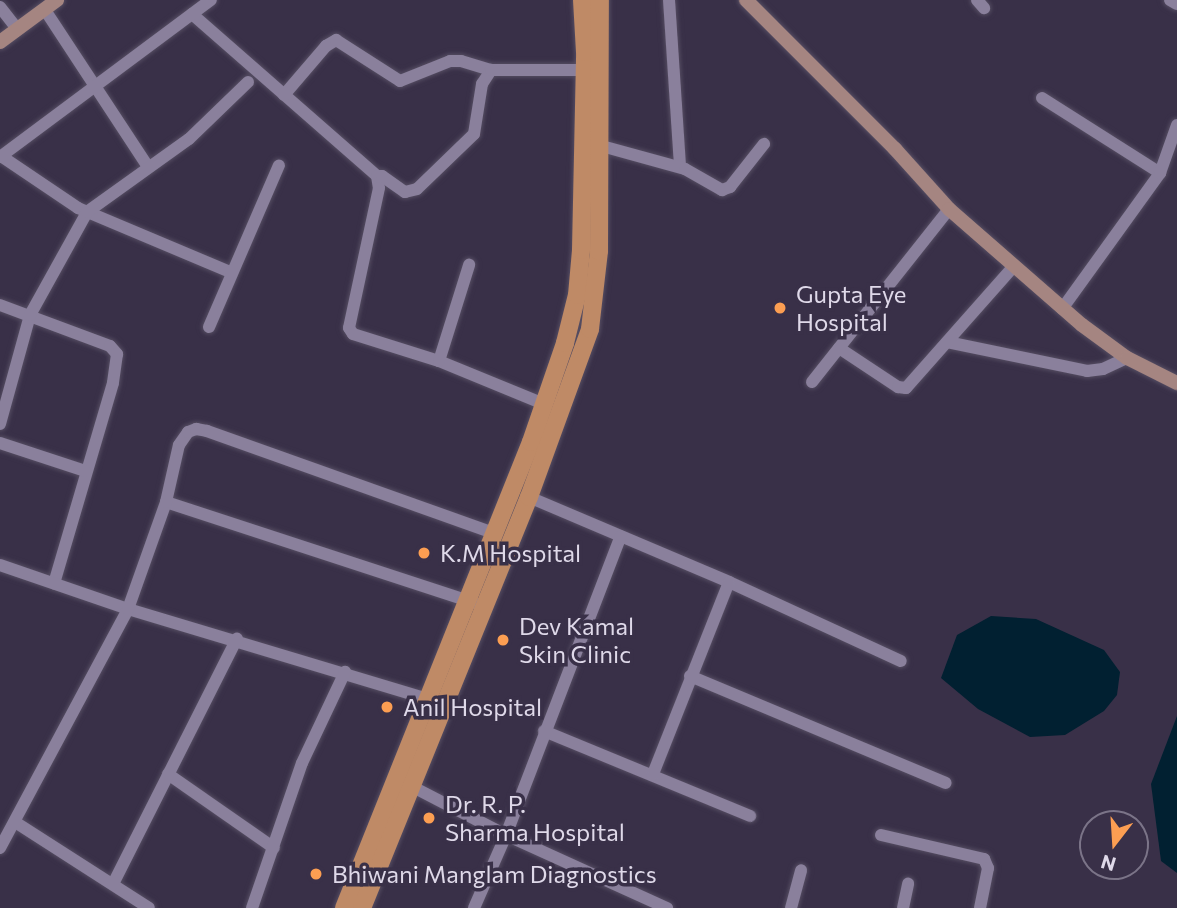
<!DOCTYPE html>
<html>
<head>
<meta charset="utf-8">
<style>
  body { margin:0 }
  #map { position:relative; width:1177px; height:908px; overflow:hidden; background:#393048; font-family:Commissioner,sans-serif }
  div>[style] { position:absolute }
  .water>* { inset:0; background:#012031 }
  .roads { filter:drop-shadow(0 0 2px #554d62) drop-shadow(0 0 2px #554d62) }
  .street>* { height:12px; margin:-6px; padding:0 6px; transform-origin:6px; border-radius:6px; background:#8a809c }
  .secondary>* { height:14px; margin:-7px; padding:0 7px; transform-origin:7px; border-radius:7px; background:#a58581 }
  .primary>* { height:18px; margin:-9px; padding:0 9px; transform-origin:9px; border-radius:9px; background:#bf8a66 }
  .dots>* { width:19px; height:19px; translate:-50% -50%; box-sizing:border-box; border:4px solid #393048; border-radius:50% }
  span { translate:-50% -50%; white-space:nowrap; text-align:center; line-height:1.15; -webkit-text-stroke:7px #393048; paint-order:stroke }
  .poi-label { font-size:24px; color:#dfd9e9 }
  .left { translate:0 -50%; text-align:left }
  .north { position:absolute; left:1079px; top:810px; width:70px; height:70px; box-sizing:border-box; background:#393048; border:2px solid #7b7488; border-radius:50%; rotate:197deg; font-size:19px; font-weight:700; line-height:28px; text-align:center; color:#dfd9e9 }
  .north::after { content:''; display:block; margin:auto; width:24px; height:32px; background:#fc9e52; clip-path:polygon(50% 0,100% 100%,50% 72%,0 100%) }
</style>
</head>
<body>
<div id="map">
  <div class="water">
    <div style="clip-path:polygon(991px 616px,1036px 619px,1104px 650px,1120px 672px,1117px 695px,1104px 711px,1065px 735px,1030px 737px,978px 709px,941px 678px,957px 635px)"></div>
    <div style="clip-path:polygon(1177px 716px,1177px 873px,1161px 861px,1151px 784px)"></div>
  </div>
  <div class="roads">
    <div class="street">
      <div style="left:669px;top:0;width:167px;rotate:86.2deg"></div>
      <div style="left:977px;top:0;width:11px;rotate:49deg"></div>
      <div style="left:1170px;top:0;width:8px;rotate:30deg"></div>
      <div style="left:0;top:7px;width:28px;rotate:52deg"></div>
      <div style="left:45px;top:10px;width:188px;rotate:56.7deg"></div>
      <div style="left:192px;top:14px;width:246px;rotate:41.2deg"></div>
      <div style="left:377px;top:176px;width:12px;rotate:81deg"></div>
      <div style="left:379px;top:188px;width:143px;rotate:102.1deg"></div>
      <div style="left:349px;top:328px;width:7px;rotate:56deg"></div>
      <div style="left:353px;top:334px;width:90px;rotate:17.4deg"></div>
      <div style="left:439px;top:361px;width:113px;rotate:22.3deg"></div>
      <div style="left:284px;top:95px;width:65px;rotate:-49.4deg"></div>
      <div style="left:326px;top:46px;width:12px;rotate:-31deg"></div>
      <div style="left:336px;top:40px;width:76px;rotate:32.6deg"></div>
      <div style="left:400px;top:81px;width:54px;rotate:-21.8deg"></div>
      <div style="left:450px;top:61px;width:11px"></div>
      <div style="left:461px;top:61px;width:31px;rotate:17deg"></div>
      <div style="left:1042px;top:98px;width:140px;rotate:32.4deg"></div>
      <div style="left:598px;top:145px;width:90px;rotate:15.4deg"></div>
      <div style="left:685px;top:169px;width:43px;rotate:29.6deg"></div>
      <div style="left:722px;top:190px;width:9px;rotate:-21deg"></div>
      <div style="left:730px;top:187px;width:55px;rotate:-51.7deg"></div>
      <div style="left:1px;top:156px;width:93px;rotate:34deg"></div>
      <div style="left:78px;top:208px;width:165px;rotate:22.8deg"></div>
      <div style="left:0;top:157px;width:263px;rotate:-36.7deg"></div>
      <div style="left:377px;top:176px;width:5px"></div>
      <div style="left:382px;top:176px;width:28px;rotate:35deg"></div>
      <div style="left:405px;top:192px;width:12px;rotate:-14deg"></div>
      <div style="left:417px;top:189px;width:79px;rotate:-44deg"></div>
      <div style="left:474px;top:134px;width:51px;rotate:-80.9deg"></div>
      <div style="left:482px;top:84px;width:17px;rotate:-57deg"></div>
      <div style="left:491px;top:70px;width:93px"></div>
      <div style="left:0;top:305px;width:117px;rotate:20.4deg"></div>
      <div style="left:110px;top:346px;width:11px;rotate:49deg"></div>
      <div style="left:117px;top:354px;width:29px;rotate:98deg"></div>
      <div style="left:113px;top:383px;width:209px;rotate:106.4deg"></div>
      <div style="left:1062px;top:309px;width:168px;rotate:-54.2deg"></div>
      <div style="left:1160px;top:173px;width:51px;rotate:-70.5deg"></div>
      <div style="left:209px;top:327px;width:176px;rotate:-66.6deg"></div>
      <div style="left:947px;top:342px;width:143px;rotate:11.7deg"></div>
      <div style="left:1087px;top:371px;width:16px;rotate:-7deg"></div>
      <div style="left:1103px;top:369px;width:26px;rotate:-25deg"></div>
      <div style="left:839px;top:348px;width:71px;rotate:33.5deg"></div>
      <div style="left:898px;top:387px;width:8px;rotate:7deg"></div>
      <div style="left:906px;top:388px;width:162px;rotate:-48.5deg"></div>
      <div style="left:439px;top:361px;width:101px;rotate:-72.6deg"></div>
      <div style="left:812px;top:382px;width:221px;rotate:-51.6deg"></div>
      <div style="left:0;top:424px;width:113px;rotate:-74.6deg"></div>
      <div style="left:30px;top:315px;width:118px;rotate:-61deg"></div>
      <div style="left:87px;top:212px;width:125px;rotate:-35.6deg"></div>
      <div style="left:189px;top:139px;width:82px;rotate:-44deg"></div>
      <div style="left:0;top:443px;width:89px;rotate:18.2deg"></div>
      <div style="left:529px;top:497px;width:217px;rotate:23deg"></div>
      <div style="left:729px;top:582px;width:189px;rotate:24.7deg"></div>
      <div style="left:166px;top:502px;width:325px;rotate:18.1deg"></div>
      <div style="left:0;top:565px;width:135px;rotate:19deg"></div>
      <div style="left:128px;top:609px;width:313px;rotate:16.7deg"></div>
      <div style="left:690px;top:676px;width:277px;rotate:22.7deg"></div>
      <div style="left:544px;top:731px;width:223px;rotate:22.4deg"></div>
      <div style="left:168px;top:774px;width:129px;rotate:34.9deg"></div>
      <div style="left:653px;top:774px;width:206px;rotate:-68.4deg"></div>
      <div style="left:411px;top:786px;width:107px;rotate:27.3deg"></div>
      <div style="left:506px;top:835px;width:177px;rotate:24.4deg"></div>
      <div style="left:15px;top:822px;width:159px;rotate:32.7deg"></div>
      <div style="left:881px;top:835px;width:106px;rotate:13.1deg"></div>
      <div style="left:984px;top:859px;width:10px;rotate:66deg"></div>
      <div style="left:988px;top:868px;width:41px;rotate:101.3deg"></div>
      <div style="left:0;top:848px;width:271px;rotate:-61.8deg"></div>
      <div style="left:128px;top:609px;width:114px;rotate:-70.4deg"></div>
      <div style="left:166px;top:502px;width:58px;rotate:-77.2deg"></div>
      <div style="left:179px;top:445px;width:16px;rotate:-55deg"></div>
      <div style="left:188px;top:432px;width:9px;rotate:-21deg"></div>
      <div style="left:196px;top:429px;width:11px;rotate:10deg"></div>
      <div style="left:207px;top:431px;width:304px;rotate:19.6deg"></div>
      <div style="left:113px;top:884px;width:275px;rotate:-63.2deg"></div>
      <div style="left:252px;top:908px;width:153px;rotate:-71deg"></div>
      <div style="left:302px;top:763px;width:101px;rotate:-64.7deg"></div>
      <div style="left:474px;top:908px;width:80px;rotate:-66.3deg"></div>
      <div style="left:506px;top:835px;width:320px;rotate:-69deg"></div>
      <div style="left:791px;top:908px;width:39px;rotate:-75deg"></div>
      <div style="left:903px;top:908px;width:25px;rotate:-78deg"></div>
    </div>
    <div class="secondary">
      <div style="left:746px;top:0;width:211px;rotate:45deg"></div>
      <div style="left:895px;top:149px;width:81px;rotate:48deg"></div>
      <div style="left:949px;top:209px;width:176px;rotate:41.1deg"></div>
      <div style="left:1082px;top:325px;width:56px;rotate:36.3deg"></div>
      <div style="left:1127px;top:358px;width:56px;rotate:26.6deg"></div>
      <div style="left:0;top:42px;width:71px;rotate:-36.4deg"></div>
    </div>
    <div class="primary">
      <div style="left:344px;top:908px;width:502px;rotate:-68.14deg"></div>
      <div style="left:531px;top:442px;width:105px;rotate:-71deg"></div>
      <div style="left:565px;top:343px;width:49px;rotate:-76deg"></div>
      <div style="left:577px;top:295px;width:45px;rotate:-84.9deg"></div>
      <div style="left:581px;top:250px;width:198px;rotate:-88.8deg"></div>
      <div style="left:585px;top:52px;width:52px;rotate:-93.3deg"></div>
      <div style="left:362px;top:908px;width:444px;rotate:-67.9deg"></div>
      <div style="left:529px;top:497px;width:179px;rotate:-70deg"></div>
      <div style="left:590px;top:329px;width:79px;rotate:-83.4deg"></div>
      <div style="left:599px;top:251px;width:251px;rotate:-89.8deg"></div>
    </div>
  </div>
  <div class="dots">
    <div style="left:780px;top:308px;background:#fc9e52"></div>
    <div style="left:424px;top:553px;background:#fc9e52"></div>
    <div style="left:503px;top:640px;background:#fc9e52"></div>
    <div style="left:387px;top:707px;background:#fc9e52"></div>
    <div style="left:429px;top:818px;background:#fc9e52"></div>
    <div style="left:316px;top:874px;background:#fc9e52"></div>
  </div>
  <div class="poi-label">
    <span class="left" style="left:796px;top:308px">Gupta Eye<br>Hospital</span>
    <span class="left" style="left:440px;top:553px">K.M Hospital</span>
    <span class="left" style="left:519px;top:640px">Dev Kamal<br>Skin Clinic</span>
    <span class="left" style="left:403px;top:707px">Anil Hospital</span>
    <span class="left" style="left:445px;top:818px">Dr. R. P.<br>Sharma Hospital</span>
    <span class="left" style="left:332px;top:874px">Bhiwani Manglam Diagnostics</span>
  </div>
  <div class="north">N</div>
</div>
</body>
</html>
